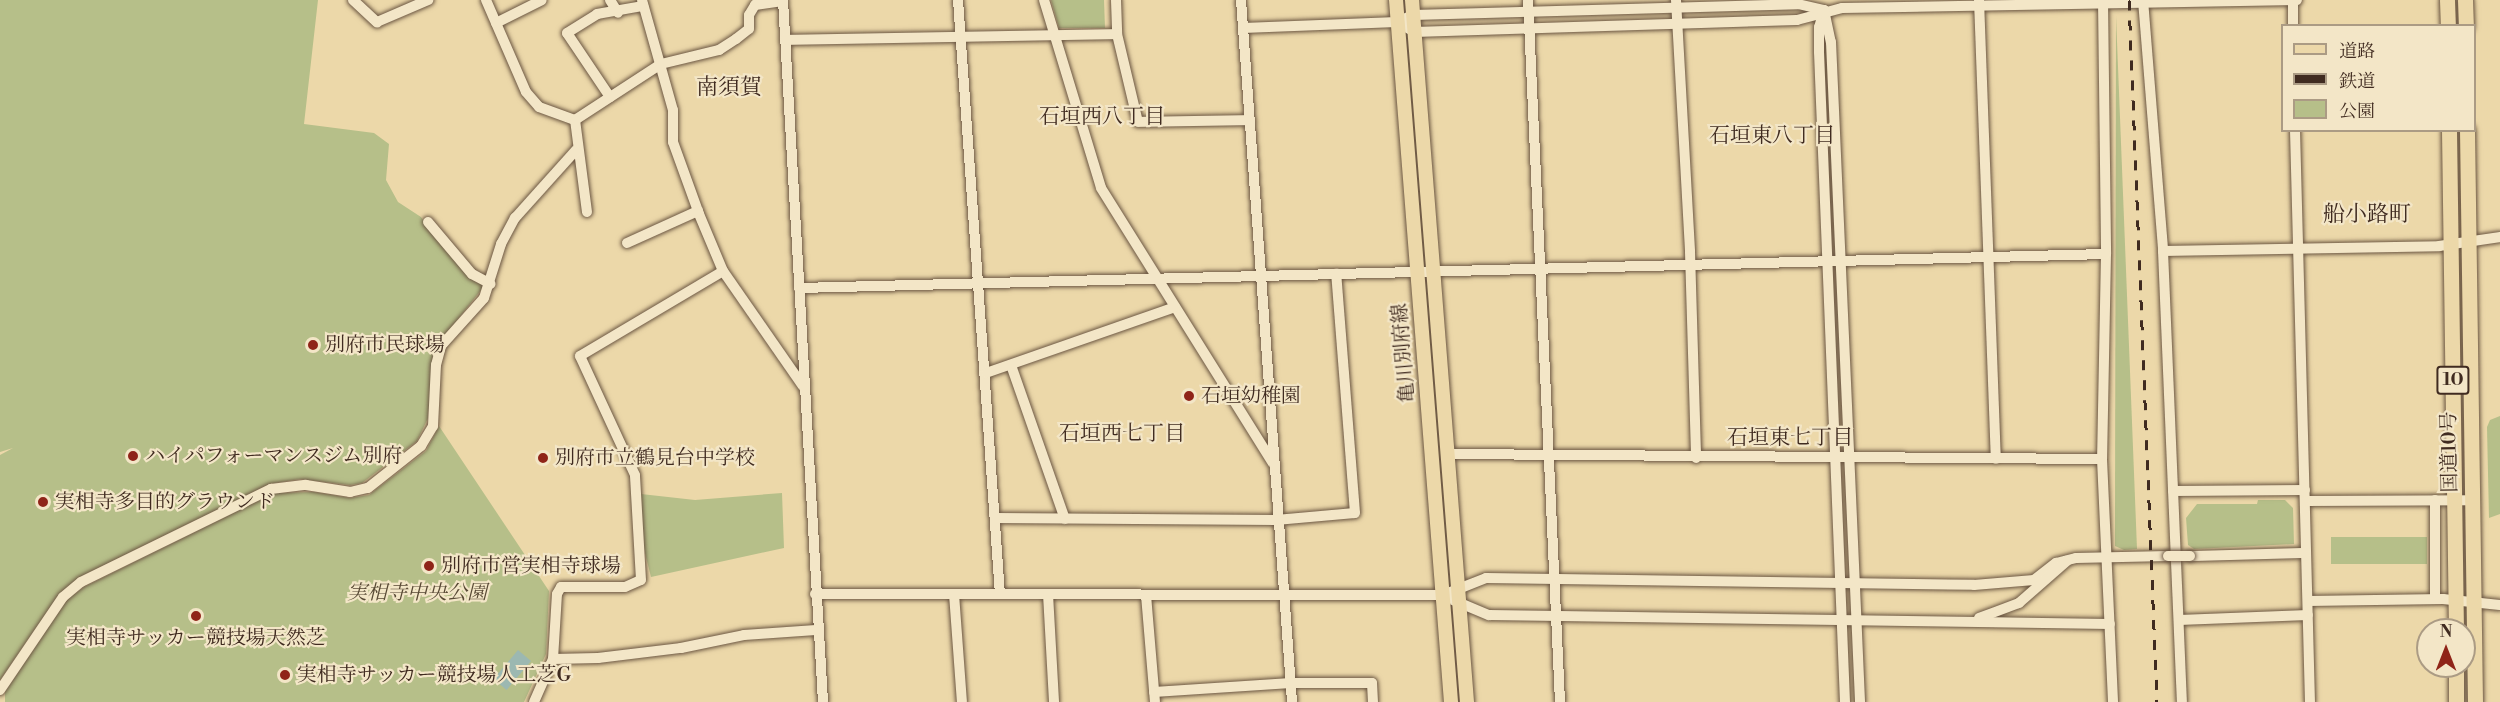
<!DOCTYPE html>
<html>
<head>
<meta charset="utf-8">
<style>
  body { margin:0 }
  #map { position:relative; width:2500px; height:702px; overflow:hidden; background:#ecd8a9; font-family:"Libre Bodoni","Noto Serif JP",serif }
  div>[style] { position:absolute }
  .green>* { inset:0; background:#b6bf89; transform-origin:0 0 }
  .water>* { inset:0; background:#9cb8b1; transform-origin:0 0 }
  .roads { filter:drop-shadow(0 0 2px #6b5642) drop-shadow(0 0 2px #6b5642) }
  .minor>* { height:10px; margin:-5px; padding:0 5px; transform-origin:5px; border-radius:5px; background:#f3e6c7 }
  .major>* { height:14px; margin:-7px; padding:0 7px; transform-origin:7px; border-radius:7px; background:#ecd8a9 }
  .highway>* { height:15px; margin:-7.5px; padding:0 7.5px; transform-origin:7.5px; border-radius:7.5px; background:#ecd8a9 }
  .rail>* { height:3px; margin-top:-1.5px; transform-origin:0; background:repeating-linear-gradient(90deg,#402b20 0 10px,transparent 0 20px) }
  .bridges { filter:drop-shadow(0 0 2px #6b5642) drop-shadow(0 0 2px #6b5642) }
  .minor-bridge>* { height:10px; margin:-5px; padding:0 5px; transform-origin:5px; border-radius:5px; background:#f3e6c7 }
  .dots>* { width:16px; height:16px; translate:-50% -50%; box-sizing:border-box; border:3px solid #f3e6c7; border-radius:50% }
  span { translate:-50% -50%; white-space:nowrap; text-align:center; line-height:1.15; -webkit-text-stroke:4.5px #f3e6c7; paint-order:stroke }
  .shield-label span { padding:2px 4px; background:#f3e6c7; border:2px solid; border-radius:4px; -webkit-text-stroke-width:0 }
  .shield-label { font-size:18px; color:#402b20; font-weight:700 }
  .poi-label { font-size:20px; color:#402b20 }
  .left { translate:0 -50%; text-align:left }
  .street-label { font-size:20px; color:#402b20 }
  .park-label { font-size:20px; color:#584935; font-style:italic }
  .neighbourhood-label { font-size:21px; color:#402b20 }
  .quarter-label { font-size:22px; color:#402b20 }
  .legend { position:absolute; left:2281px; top:24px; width:195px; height:108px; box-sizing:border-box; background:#f3e6c7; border:2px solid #ab9b84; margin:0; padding:8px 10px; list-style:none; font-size:18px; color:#402b20 }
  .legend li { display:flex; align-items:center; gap:12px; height:30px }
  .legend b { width:30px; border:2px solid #ab9b84 }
  .north { position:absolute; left:2416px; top:618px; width:60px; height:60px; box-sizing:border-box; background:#f3e6c7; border:2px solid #ab9b84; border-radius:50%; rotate:0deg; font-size:16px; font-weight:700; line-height:24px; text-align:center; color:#402b20 }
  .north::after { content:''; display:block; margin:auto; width:21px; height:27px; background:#8f2418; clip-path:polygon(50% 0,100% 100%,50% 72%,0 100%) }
</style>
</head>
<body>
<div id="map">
  <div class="green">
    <div style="clip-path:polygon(0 0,318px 0,304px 124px,374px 133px,389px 144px,386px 180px,398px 202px,421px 217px,445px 250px,485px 285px,435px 348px,428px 418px,417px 441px,362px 483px,350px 485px,300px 479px,269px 484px,78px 578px,59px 594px,0 680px,0 455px,13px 448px,0 452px)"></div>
    <div style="clip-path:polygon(1051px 0,1104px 0,1105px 28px,1059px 28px)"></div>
    <div style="clip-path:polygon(2116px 16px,2137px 549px,2124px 550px,2115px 546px,2115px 524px)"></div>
    <div style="clip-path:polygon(2500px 416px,2500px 514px,2489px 518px,2487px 427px,2490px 420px)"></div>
    <div style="clip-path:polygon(439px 426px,549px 591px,546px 654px,524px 702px,5px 702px,5px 692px,67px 600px,84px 587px,274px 493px,314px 492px,350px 498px,369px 495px,426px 451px)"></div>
    <div style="clip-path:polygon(782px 493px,784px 548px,651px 577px,644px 549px,641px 494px,695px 500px)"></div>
    <div style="clip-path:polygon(2258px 500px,2285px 500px,2293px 508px,2294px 544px,2194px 549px,2188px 545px,2186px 518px,2197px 504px,2257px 504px)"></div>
    <div style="left:2427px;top:537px;width:27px;height:96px;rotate:90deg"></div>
  </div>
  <div class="water">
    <div style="left:518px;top:650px;width:17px;height:38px;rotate:40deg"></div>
  </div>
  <div class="roads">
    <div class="minor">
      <div style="left:353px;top:0;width:33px;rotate:43deg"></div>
      <div style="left:377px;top:22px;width:56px;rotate:-23.3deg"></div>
      <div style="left:486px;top:0;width:100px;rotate:66.5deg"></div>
      <div style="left:526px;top:92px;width:20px;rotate:49deg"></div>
      <div style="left:539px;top:107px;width:38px;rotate:20deg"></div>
      <div style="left:610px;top:0;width:15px;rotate:58deg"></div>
      <div style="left:642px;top:0;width:114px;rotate:74.3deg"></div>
      <div style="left:673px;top:110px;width:32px;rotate:90deg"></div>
      <div style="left:673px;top:142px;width:77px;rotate:70.1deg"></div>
      <div style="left:699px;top:214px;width:62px;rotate:67.2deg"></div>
      <div style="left:723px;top:271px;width:140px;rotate:55.2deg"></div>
      <div style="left:783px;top:0;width:703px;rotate:86.74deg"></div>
      <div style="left:958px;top:0;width:595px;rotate:85.96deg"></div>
      <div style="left:1044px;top:0;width:196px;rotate:73.1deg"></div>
      <div style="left:1101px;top:188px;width:324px;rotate:58deg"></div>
      <div style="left:1116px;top:0;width:34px;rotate:88deg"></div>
      <div style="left:1117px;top:34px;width:90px;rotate:76.6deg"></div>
      <div style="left:1138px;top:122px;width:112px;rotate:-1deg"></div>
      <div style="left:1241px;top:0;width:704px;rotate:85.84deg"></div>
      <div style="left:1528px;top:0;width:703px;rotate:87.39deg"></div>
      <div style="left:1676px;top:0;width:252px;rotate:86.8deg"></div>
      <div style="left:1690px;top:252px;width:206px;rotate:88.3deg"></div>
      <div style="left:1979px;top:0;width:459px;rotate:87.9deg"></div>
      <div style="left:2103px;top:0;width:254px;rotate:89.3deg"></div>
      <div style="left:2106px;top:254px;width:205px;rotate:91.1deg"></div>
      <div style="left:2102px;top:459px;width:243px;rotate:87.4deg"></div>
      <div style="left:2143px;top:0;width:252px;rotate:85.4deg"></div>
      <div style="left:2163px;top:251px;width:451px;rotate:87.6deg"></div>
      <div style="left:2293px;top:0;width:26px;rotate:90deg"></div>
      <div style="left:1824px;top:10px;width:33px;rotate:78deg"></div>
      <div style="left:1831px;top:42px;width:661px;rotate:87.48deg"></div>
      <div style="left:1824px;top:10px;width:18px;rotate:106deg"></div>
      <div style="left:1819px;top:27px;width:25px;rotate:90deg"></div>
      <div style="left:1819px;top:52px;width:651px;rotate:87.71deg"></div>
      <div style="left:1397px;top:22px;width:20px;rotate:30deg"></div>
      <div style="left:1414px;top:32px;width:383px;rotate:-1.8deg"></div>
      <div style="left:1797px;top:20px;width:47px;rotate:-14.9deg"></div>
      <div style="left:1842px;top:8px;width:455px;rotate:-1deg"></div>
      <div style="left:496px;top:23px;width:51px;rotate:-26.6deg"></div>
      <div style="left:1243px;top:28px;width:154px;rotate:-2.2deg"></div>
      <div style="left:1397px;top:22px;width:17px;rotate:-24deg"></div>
      <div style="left:1413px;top:15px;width:385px;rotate:-1.6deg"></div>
      <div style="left:1798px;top:4px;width:27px;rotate:13deg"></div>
      <div style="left:785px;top:40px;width:332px;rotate:-1deg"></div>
      <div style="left:610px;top:97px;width:77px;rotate:-123.9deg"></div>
      <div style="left:567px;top:33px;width:36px;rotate:-32deg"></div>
      <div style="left:597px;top:14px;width:47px;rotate:-9.9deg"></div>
      <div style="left:2295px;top:130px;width:572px;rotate:88.5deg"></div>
      <div style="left:587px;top:212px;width:93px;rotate:-97.4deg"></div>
      <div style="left:575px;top:120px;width:103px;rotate:-33.1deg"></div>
      <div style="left:661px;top:64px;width:60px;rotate:-13.6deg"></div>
      <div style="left:719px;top:50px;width:20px;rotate:-33deg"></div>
      <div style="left:736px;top:39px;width:16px;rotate:-38deg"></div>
      <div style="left:749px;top:29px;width:14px;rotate:-90deg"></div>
      <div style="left:749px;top:15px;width:12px;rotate:-59deg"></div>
      <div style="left:755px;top:5px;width:28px;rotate:-8deg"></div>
      <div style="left:428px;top:222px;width:68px;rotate:49.8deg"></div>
      <div style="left:472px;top:274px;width:21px;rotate:28deg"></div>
      <div style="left:627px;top:243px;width:78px;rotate:-24.3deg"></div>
      <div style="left:2163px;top:251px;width:276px;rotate:-1deg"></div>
      <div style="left:2439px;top:246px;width:62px;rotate:-8.4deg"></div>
      <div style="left:799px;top:288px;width:1307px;rotate:-1.49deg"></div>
      <div style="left:1011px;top:365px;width:163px;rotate:70.7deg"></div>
      <div style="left:986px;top:373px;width:200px;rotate:-19.2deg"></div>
      <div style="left:1448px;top:454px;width:654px;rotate:0.44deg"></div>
      <div style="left:2173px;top:491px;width:132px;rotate:-0.4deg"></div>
      <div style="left:2305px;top:501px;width:167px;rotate:-0.3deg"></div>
      <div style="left:995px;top:518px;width:281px;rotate:0.4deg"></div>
      <div style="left:1276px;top:520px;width:79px;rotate:-5.1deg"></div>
      <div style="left:1355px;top:513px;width:240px;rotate:-94.5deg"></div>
      <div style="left:2190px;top:556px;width:116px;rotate:-1.5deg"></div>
      <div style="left:815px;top:594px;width:628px;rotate:0.09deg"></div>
      <div style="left:1443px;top:595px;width:46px;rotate:-21.6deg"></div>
      <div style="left:1486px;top:578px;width:488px;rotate:0.8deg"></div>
      <div style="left:1974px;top:585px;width:60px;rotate:-4.8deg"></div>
      <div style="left:2034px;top:580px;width:28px;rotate:-38deg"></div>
      <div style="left:2056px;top:563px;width:21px;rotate:-14deg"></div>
      <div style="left:2076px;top:558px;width:92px;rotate:-1.2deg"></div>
      <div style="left:954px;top:594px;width:108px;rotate:85.8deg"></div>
      <div style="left:1048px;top:594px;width:108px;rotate:86.8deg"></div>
      <div style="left:1146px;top:595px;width:107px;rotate:85.2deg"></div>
      <div style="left:2435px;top:599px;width:99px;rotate:-90deg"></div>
      <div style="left:1453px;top:600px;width:39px;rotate:23deg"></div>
      <div style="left:1489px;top:615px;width:621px;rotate:0.83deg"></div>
      <div style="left:2308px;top:601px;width:135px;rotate:-0.8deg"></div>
      <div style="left:2443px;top:599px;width:57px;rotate:6deg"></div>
      <div style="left:1979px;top:618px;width:43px;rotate:-20.6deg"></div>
      <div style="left:2019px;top:603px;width:64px;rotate:-41.2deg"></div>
      <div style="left:2179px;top:620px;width:129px;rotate:-2.2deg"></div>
      <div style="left:553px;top:659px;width:45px;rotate:-1.3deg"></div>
      <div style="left:598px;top:658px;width:84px;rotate:-6.9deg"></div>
      <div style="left:681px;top:648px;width:64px;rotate:-11.7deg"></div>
      <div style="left:744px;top:635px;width:72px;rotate:-4deg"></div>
      <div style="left:0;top:690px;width:112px;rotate:-55.9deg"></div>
      <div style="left:63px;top:597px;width:23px;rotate:-40deg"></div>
      <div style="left:81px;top:582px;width:212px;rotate:-26.1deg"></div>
      <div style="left:271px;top:489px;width:35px;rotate:-7deg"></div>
      <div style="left:306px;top:485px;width:45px;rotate:9deg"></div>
      <div style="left:350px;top:492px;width:18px;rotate:-13deg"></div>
      <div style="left:368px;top:488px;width:68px;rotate:-38.4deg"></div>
      <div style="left:421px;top:446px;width:23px;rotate:-59deg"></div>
      <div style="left:433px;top:426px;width:61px;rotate:-87.2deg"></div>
      <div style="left:436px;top:365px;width:20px;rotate:-75deg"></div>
      <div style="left:441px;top:346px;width:64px;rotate:-48.1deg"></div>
      <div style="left:484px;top:298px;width:57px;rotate:-72.5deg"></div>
      <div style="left:501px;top:244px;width:30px;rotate:-62deg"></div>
      <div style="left:515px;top:218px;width:91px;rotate:-48.1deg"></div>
      <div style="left:1154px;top:692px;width:137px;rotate:-3.8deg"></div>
      <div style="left:1291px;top:683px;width:81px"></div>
      <div style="left:1372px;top:683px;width:19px;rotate:87deg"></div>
      <div style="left:534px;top:702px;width:47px;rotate:-66.2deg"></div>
      <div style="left:553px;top:659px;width:65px;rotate:-86.5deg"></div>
      <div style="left:557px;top:594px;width:8px;rotate:-60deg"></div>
      <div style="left:561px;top:587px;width:64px"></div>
      <div style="left:625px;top:587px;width:17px;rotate:-24deg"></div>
      <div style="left:641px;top:580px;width:105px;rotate:-93.3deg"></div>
      <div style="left:635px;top:475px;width:131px;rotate:-114.8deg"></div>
      <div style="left:580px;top:356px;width:166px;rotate:-30.7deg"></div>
    </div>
    <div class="major">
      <div style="left:1396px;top:0;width:704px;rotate:85.52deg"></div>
      <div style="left:1412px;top:0;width:704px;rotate:85.52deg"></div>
    </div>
    <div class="highway">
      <div style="left:2447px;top:0;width:26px;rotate:88deg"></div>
      <div style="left:2465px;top:0;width:26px;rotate:88deg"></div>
      <div style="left:2449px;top:130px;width:500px;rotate:89.2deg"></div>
      <div style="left:2467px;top:130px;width:572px;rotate:89.2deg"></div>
      <div style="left:2456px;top:666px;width:36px;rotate:90deg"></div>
    </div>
  </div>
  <div class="rail">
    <div style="left:2129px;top:0;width:703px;rotate:87.72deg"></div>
  </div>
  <div class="bridges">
    <div class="minor-bridge">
      <div style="left:2168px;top:556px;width:22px"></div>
    </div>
  </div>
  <div class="dots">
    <div style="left:313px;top:345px;background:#8f2418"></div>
    <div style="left:1189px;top:396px;background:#8f2418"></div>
    <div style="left:133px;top:456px;background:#8f2418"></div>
    <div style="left:543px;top:458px;background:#8f2418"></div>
    <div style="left:43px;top:502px;background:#8f2418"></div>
    <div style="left:429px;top:566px;background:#8f2418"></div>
    <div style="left:196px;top:616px;background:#8f2418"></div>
    <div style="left:285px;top:675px;background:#8f2418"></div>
  </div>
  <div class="shield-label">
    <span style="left:2453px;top:380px">10</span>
  </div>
  <div class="poi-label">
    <span class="left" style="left:325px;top:345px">別府市民球場</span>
    <span class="left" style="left:1201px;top:396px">石垣幼稚園</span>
    <span class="left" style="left:145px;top:456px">ハイパフォーマンスジム別府</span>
    <span class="left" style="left:555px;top:458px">別府市立鶴見台中学校</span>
    <span class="left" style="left:55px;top:502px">実相寺多目的グラウンド</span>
    <span class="left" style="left:441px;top:566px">別府市営実相寺球場</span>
    <span style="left:196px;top:638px">実相寺サッカー競技場天然芝</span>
    <span class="left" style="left:297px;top:675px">実相寺サッカー競技場人工芝G</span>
  </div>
  <div class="street-label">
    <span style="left:1404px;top:353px;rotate:-95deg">亀川別府線</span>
    <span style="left:2450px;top:452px;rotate:-91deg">国道10号</span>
  </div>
  <div class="park-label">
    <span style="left:417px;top:593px">実相寺中央公園</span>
  </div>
  <div class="neighbourhood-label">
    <span style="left:1102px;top:117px">石垣西八丁目</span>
    <span style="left:1772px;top:136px">石垣東八丁目</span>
    <span style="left:1122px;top:434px">石垣西七丁目</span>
    <span style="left:1790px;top:438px">石垣東七丁目</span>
  </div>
  <div class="quarter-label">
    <span style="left:729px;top:88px">南須賀</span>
    <span style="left:2367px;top:215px">船小路町</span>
  </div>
  <ul class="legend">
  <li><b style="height:8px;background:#ecd8a9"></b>道路</li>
  <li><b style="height:8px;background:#402b20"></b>鉄道</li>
  <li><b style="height:16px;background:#b6bf89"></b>公園</li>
  </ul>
  <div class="north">N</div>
</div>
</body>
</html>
